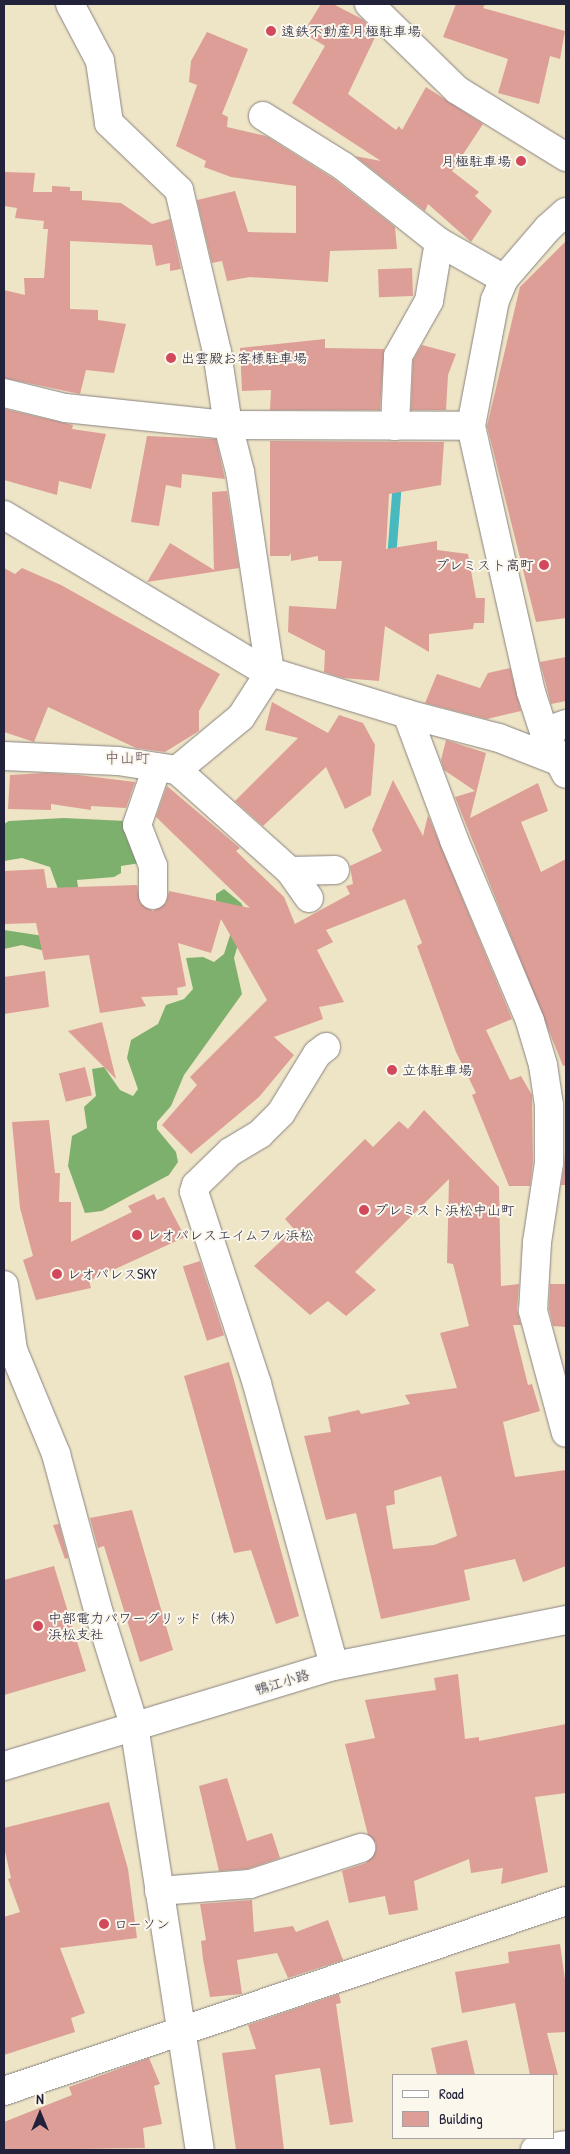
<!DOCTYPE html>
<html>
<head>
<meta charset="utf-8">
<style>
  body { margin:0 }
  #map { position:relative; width:570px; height:2154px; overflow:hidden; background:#eee4c6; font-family:"Patrick Hand","Klee One",sans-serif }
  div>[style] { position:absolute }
  .forest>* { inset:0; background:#7db06c }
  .stream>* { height:9px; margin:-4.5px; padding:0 4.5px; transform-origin:4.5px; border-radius:4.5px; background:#49b9c0 }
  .building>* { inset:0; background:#dd9e97; transform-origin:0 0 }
  .roads { filter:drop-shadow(0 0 1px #888380) drop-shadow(0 0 1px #888380) }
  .minor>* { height:28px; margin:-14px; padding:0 14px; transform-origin:14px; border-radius:14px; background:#fff }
  .tertiary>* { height:28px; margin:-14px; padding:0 14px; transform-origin:14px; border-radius:14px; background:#fff }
  .dots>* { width:14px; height:14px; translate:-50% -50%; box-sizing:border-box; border:2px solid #fbf7ec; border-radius:50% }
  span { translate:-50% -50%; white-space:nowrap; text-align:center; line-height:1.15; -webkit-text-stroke:4px #fbf7ec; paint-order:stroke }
  .poi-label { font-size:14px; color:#22223b }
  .left { translate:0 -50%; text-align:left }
  .right { translate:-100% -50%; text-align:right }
  .street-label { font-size:14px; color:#22223b }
  .neighbourhood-label { font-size:15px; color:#634d5b }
  .frame { position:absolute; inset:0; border:5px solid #22223b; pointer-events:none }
  .legend { position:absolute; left:392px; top:2074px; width:162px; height:65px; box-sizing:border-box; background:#fbf7ec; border:1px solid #a4a2a5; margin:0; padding:6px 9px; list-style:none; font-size:15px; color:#22223b }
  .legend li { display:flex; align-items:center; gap:10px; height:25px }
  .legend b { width:25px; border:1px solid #a4a2a5 }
  .north { position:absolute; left:15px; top:2089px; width:50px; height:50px; -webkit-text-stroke:4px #fbf7ec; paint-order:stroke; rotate:0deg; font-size:14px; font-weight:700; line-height:20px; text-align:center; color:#22223b }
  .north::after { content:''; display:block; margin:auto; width:18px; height:22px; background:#22223b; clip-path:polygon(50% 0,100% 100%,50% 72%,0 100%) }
</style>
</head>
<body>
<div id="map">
  <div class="forest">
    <div style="clip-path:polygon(64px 818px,126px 821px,140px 863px,121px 866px,121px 873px,114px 877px,77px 880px,79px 893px,58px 889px,50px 867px,22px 858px,4px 861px,4px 824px,9px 821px)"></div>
    <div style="clip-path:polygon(224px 889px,241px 903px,247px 914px,234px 958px,242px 994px,184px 1075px,171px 1106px,157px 1122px,157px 1129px,176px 1152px,178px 1162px,169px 1175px,102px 1211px,85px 1213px,68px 1166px,72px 1136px,87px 1128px,84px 1107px,96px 1096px,92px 1069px,104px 1067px,120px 1090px,133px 1096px,138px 1089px,127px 1058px,131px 1040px,158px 1024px,166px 1005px,184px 999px,193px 989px,186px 958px,203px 957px,214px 962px,224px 954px,234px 923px,226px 905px,216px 901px,216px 894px)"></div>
    <div style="clip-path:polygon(4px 930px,50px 937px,45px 951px,22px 945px,4px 949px)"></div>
  </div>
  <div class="stream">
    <div style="left:391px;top:558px;width:77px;rotate:-85.5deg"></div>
  </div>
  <div class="building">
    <div style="clip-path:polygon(321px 4px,333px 4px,362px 19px,377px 33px,348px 94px,396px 130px,399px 126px,402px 130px,426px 87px,483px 124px,452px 171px,479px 192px,475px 196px,492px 211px,471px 242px,428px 204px,425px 211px,355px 156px,381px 161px,292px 103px,325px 46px,303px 33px)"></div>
    <div style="clip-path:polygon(456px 4px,485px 4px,483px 8px,565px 31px,560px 59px,550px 56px,539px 104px,498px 93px,508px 59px,443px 37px)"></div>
    <div style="clip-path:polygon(207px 32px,248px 49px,222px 114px,228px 117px,227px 127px,266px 136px,334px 179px,395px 227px,397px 249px,330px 251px,328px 282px,250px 277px,227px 281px,222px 261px,212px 263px,197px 200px,235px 191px,248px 232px,296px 233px,296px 186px,231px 177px,204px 167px,206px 161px,176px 146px,197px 85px,189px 82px,191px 61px)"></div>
    <div style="clip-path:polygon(4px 172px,35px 173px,33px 192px,52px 192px,52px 186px,70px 187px,70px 191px,82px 191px,82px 200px,121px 203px,152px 224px,170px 219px,181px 269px,170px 271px,170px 263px,156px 266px,152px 245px,70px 241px,70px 309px,98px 310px,98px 320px,126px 324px,114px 373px,86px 370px,80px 394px,4px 378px,4px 290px,25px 295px,24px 278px,44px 278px,48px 229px,43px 229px,44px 221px,15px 218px,17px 208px,4px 206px)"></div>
    <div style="clip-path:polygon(566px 241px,566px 618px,536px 622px,487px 426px,520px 287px)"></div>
    <div style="left:412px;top:268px;width:28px;height:34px;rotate:88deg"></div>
    <div style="clip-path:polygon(325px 339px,325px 348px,384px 349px,380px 410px,270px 410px,271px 390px,242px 391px,240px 348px)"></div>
    <div style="clip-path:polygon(422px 345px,456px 354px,448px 375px,446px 410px,411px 410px,413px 360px)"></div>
    <div style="clip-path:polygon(4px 409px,73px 425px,72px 429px,106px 434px,91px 489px,59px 481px,57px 495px,4px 480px)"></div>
    <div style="clip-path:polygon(147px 436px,216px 439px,225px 479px,182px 474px,181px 488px,166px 485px,159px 526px,131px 522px)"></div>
    <div style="clip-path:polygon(270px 441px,444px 442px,441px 485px,389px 494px,386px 549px,437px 541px,437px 550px,468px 554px,476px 598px,485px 598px,484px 623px,474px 623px,473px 629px,429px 634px,429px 652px,385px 626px,379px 681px,343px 678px,324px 672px,325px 651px,288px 632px,289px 606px,336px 609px,342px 561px,318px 561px,318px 556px,291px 561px,291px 553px,289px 556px,270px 556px)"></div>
    <div style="clip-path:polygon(227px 491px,239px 568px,147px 582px,170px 543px,214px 570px,212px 492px)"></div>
    <div style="clip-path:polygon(4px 568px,15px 574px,22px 568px,61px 585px,220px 674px,199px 711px,199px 731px,165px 752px,136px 748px,48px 707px,34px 742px,4px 732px)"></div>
    <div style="clip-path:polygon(566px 657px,566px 701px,551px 704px,540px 662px)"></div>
    <div style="clip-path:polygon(510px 668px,521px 711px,487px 719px,425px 703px,437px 674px,480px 688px,488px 673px)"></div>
    <div style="clip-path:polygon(272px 702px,328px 733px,339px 715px,363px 723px,375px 745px,371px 795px,345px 809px,326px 767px,263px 826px,235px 801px,298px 738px,265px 730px)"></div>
    <div style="clip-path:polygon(446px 740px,486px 753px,470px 818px,538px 783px,548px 811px,521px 822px,541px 872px,566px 859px,566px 1065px,563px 1066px,455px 797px,475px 791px,444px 770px,441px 760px)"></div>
    <div style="clip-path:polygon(45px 773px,78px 775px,135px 782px,126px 808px,91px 806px,91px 810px,51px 804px,51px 810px,8px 809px,10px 775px)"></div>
    <div style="clip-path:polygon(393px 780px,423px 836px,428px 815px,512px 1019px,486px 1030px,510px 1080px,521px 1076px,532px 1095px,533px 1162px,530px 1186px,509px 1186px,472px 1095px,476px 1093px,456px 1052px,417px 946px,422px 943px,405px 899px,326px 930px,333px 942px,317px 950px,344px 1002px,319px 1007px,323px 1019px,274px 1037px,294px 1055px,259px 1097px,191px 1154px,162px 1125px,197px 1085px,190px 1077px,267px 1000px,221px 919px,211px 953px,178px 943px,186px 986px,177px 988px,178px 995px,141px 997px,146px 1006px,100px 1013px,89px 955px,44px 960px,36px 923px,4px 924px,4px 871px,44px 869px,47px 888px,137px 885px,140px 903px,153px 911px,166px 903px,169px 891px,250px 908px,156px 817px,167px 786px,240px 848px,236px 851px,284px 897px,295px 924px,350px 894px,346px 886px,353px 884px,350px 866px,382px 851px,372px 830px)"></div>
    <div style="clip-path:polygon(45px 971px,49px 1007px,4px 1014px,4px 977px)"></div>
    <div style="clip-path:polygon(102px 1022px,116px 1079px,68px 1031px)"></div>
    <div style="left:85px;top:1067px;width:29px;height:27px;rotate:76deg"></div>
    <div style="clip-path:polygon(evenodd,424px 1110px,499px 1187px,501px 1286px,519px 1284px,517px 1310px,521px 1325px,513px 1325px,528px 1385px,532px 1384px,540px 1411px,503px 1422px,515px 1477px,566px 1470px,566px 1566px,523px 1582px,515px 1559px,464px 1570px,470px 1600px,381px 1619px,356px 1513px,326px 1520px,304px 1436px,331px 1432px,328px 1417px,359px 1410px,361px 1414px,410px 1404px,405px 1395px,457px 1388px,440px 1333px,469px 1326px,453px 1264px,447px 1263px,449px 1179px,355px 1272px,376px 1290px,346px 1316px,328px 1301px,310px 1315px,254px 1266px,294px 1229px,285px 1219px,365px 1139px,373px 1147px,399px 1121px,408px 1129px,424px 1110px,441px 1476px,457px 1536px,434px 1545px,393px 1549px,386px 1506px,395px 1504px,394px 1491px,441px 1476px)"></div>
    <div style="clip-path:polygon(49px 1120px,55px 1173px,60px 1173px,59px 1202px,71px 1202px,71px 1242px,132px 1212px,128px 1206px,154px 1194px,157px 1200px,164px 1197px,185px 1237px,89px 1281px,91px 1288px,36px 1300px,23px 1260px,33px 1256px,20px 1208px,12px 1122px)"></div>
    <div style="clip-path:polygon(565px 1153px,566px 1185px,561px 1185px,564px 1165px)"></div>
    <div style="left:200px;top:1261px;width:78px;height:18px;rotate:72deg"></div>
    <div style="clip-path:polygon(550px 1284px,566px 1284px,566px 1327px,553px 1326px,549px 1309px)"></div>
    <div style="clip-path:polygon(229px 1362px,299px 1616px,276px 1624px,251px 1550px,234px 1553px,184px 1376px)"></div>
    <div style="clip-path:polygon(132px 1510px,173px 1650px,140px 1662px,104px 1546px,98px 1548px,90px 1518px)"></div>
    <div style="clip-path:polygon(59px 1524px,68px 1558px,65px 1559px,53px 1525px)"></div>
    <div style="clip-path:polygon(54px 1566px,86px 1671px,4px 1695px,4px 1580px)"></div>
    <div style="clip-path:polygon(458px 1674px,465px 1739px,479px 1737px,479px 1741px,566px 1724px,566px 1793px,535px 1797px,548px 1872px,501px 1884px,503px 1868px,471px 1873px,469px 1859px,414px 1881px,418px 1910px,389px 1915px,385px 1896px,349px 1903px,342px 1871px,366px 1863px,376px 1851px,376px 1843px,368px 1835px,345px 1744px,375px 1738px,365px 1700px,436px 1690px,434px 1678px)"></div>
    <div style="clip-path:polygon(227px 1778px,247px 1841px,272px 1833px,280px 1858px,247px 1869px,219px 1871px,199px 1786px)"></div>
    <div style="clip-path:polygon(109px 1802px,128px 1869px,137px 1938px,60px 1948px,85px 2013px,71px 2018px,75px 2032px,4px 2055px,4px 1917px,20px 1912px,8px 1879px,11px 1878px,4px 1847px,4px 1828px)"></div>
    <div style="clip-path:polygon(252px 1900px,254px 1932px,293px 1926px,296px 1932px,328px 1920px,343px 1960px,288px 1978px,277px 1953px,237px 1960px,242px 1994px,210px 1997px,203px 1959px,201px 1941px,206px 1940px,200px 1904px)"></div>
    <div style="clip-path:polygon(560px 1944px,566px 1987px,566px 2032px,547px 2033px,558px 2075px,530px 2075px,515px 2003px,462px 2013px,455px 1972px,509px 1963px,508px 1952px)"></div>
    <div style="clip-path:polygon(339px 1994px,341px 2003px,336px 2004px,353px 2122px,330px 2125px,320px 2068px,275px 2075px,284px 2150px,236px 2150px,222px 2053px,256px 2049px,248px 2025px)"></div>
    <div style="clip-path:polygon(467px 2040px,475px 2075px,437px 2075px,431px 2048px)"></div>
    <div style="clip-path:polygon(149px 2058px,160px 2084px,154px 2086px,162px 2124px,143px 2128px,145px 2148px,4px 2150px,4px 2122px,72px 2095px,69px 2087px)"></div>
  </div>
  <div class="roads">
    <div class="minor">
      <div style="left:369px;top:4px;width:123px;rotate:44.3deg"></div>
      <div style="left:457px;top:90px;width:128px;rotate:31.6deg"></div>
      <div style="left:263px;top:116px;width:94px;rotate:32deg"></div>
      <div style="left:343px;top:166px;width:122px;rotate:38.4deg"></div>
      <div style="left:439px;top:242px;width:75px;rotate:29.6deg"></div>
      <div style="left:548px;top:228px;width:24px;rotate:-42deg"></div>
      <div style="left:4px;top:393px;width:63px;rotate:13.8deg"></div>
      <div style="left:65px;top:408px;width:164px;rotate:6deg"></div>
      <div style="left:228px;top:425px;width:243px;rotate:0.2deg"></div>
      <div style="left:395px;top:426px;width:70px;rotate:-87.5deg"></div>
      <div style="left:398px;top:356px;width:63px;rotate:-60.6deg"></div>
      <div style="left:429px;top:301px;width:60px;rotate:-80.4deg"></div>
      <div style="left:4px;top:515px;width:300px;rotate:30.9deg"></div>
      <div style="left:261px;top:669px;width:153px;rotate:17.1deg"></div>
      <div style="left:407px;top:714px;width:95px;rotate:14.6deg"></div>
      <div style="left:499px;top:738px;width:63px;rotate:21.3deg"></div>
      <div style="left:407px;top:714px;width:134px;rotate:69.5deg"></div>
      <div style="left:454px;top:840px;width:196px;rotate:67.2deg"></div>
      <div style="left:530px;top:1021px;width:46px;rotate:73.5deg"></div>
      <div style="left:543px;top:1065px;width:40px;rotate:81.5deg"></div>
      <div style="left:549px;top:1105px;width:58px;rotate:90deg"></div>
      <div style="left:549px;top:1163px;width:80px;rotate:98.6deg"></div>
      <div style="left:537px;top:1242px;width:69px;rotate:93.3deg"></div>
      <div style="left:533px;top:1311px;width:126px;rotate:74.9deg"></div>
      <div style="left:544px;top:732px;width:23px;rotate:-20deg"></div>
      <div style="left:4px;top:756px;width:114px;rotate:2.5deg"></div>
      <div style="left:118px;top:761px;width:60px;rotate:8.7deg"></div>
      <div style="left:177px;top:770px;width:83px;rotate:-39.6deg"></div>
      <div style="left:241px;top:717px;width:54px;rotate:-57.2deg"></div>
      <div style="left:270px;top:672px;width:202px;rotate:-98.5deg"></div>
      <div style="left:240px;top:472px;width:49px;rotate:-104.3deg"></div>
      <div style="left:228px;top:425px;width:74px;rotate:-98.6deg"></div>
      <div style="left:217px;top:352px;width:166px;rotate:-103.2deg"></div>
      <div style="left:179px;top:190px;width:97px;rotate:-136.3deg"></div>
      <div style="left:109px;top:123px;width:63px;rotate:-98.3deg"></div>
      <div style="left:100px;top:61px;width:64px;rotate:-117.8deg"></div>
      <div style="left:177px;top:770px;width:152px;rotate:41.8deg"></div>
      <div style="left:290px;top:871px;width:33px;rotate:55deg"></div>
      <div style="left:290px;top:871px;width:45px;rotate:-1.3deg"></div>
      <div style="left:153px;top:895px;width:29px;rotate:-90deg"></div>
      <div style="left:153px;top:866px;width:44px;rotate:-111.3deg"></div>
      <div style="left:137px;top:825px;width:61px;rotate:-71deg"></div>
      <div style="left:326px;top:1047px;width:11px;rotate:142deg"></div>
      <div style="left:317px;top:1054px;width:69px;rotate:121.4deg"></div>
      <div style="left:281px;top:1113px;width:30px;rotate:135deg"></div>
      <div style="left:260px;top:1134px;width:35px;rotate:149deg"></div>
      <div style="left:230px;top:1152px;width:47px;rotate:135.9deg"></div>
      <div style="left:196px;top:1185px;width:7px;rotate:106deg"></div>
      <div style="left:194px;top:1192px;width:202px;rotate:71.8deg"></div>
      <div style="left:257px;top:1384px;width:292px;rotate:74.7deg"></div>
      <div style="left:4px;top:1285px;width:66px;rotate:82.1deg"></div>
      <div style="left:13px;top:1350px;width:113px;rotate:67.5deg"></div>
      <div style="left:56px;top:1454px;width:165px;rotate:74.9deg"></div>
      <div style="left:99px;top:1613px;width:117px;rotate:72.6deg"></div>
      <div style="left:159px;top:1891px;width:91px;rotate:-4.4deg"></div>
      <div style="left:250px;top:1884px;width:117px;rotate:-18deg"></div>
      <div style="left:4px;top:2091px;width:593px;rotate:-18.68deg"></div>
      <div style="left:535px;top:2150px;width:31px;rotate:-9deg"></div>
    </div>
    <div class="tertiary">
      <div style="left:548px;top:228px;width:67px;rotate:130.8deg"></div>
      <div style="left:504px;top:279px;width:23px;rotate:113deg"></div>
      <div style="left:495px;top:300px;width:128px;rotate:100.8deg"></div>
      <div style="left:471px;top:426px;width:273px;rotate:77.3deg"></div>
      <div style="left:531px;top:692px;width:42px;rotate:72deg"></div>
      <div style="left:544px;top:732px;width:47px;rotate:62.4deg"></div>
      <div style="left:134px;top:1725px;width:430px;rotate:81.2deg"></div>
      <div style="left:4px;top:1766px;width:345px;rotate:-16.9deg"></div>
      <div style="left:334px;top:1666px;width:237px;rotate:-11.2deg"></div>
    </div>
  </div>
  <div class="dots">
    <div style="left:271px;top:31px;background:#d1495b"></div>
    <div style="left:521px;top:161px;background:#d1495b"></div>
    <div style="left:171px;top:358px;background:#d1495b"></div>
    <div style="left:544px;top:565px;background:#d1495b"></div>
    <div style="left:392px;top:1070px;background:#d1495b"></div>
    <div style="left:364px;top:1210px;background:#d1495b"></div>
    <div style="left:137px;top:1235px;background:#d1495b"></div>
    <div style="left:57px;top:1274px;background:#d1495b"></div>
    <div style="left:38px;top:1626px;background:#d1495b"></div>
    <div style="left:104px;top:1924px;background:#d1495b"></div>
  </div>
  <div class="poi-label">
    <span class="left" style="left:281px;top:31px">遠鉄不動産月極駐車場</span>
    <span class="right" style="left:511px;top:161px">月極駐車場</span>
    <span class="left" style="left:181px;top:358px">出雲殿お客様駐車場</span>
    <span class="right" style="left:534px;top:565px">プレミスト高町</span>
    <span class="left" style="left:402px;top:1070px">立体駐車場</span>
    <span class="left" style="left:374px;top:1210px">プレミスト浜松中山町</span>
    <span class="left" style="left:147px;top:1235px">レオパレスエイムフル浜松</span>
    <span class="left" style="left:67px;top:1274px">レオパレスSKY</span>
    <span class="left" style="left:48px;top:1626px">中部電力パワーグリッド（株）<br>浜松支社</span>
    <span class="left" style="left:114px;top:1924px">ローソン</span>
  </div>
  <div class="street-label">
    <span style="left:282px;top:1682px;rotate:-17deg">鴨江小路</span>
  </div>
  <div class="neighbourhood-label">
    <span style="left:127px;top:758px">中山町</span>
  </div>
  <div class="frame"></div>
  <ul class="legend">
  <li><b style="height:6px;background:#fff"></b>Road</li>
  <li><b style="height:14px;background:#dd9e97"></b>Building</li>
  </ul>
  <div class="north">N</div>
</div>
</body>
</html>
